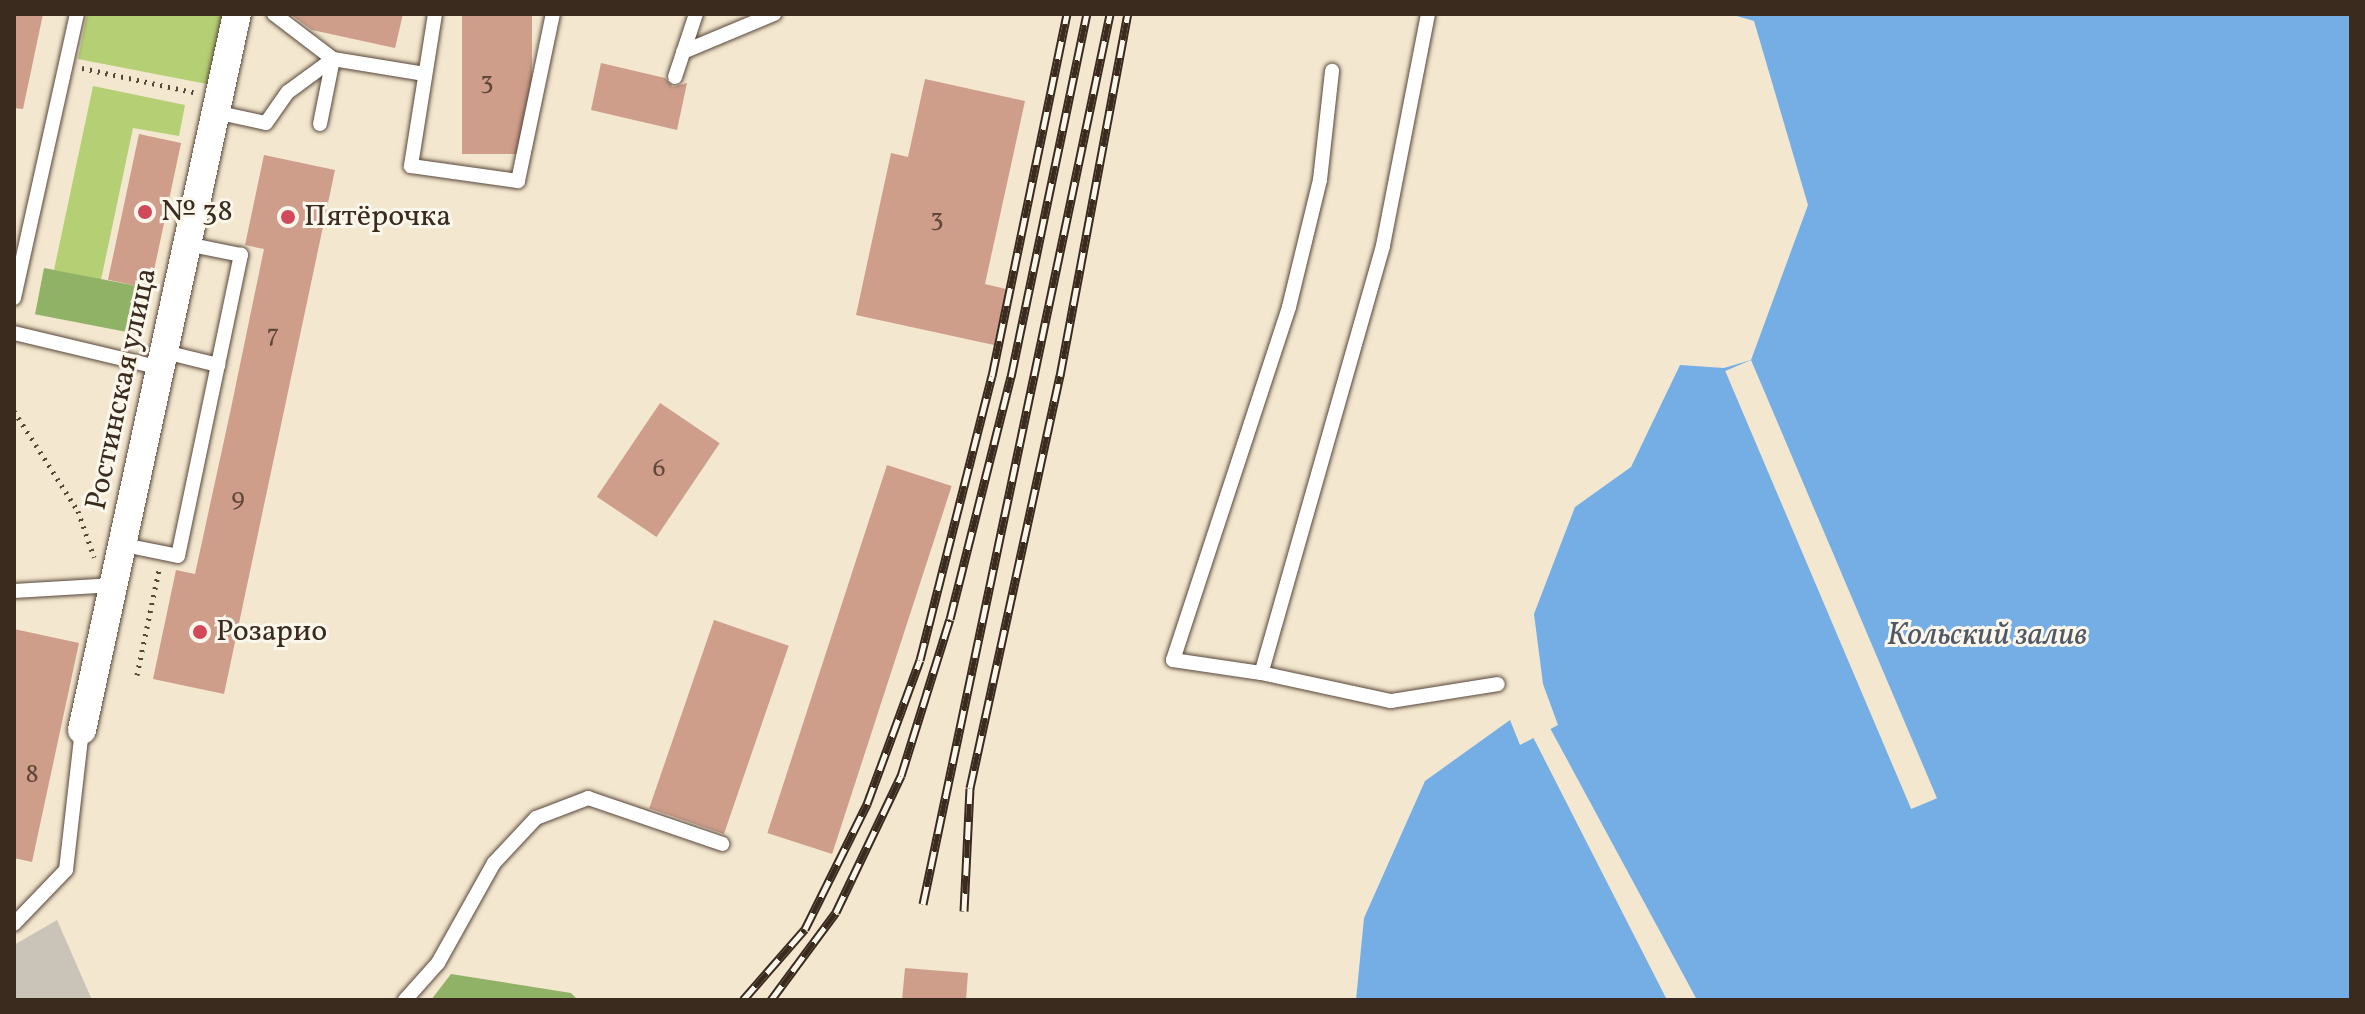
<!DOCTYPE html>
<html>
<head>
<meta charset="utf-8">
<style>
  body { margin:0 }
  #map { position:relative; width:2365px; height:1014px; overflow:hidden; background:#f3e7cf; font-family:Vollkorn,serif }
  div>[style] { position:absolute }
  .industrial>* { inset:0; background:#cac3b8 }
  .green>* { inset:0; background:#b5cf75 }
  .forest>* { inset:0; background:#90b266; transform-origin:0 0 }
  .water>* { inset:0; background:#75aee5 }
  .pier>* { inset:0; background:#f3e7cf; transform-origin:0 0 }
  .building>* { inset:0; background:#ce9e8b; transform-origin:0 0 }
  .path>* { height:5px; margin-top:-2.5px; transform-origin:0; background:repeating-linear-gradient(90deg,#574639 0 2px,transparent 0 8px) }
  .roads { filter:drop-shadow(0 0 2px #574639) drop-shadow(0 0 2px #574639) }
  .lane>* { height:14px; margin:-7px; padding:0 7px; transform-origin:7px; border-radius:7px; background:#fff }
  .street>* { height:28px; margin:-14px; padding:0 14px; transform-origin:14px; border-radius:14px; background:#fff }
  .rail>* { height:9px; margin-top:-4.5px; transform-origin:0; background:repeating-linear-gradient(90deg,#fbf7ec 0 18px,#3b2a1e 0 36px); box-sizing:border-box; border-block:2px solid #3b2a1e }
  .dots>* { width:22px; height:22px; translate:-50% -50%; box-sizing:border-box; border:4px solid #fbf7ec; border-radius:50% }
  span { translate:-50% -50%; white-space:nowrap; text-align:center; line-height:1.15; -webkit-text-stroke:6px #fbf7ec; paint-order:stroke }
  .number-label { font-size:26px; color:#604739 }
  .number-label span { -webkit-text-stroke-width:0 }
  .poi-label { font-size:30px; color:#3b2a1e }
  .left { translate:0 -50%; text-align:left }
  .street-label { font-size:30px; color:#3b2a1e }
  .water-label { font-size:32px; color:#4f5864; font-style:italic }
  .frame { position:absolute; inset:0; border:16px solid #3b2a1e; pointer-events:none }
</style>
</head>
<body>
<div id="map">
  <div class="industrial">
    <div style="clip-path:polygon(57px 920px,92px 1000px,14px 1000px,14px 945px)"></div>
  </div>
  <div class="green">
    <div style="clip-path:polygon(87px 14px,225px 14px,212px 85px,78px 59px)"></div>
    <div style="clip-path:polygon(93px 86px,185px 105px,179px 136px,133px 128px,101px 280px,54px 270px)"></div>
  </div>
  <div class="forest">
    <div style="left:44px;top:268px;width:108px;height:47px;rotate:11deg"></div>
    <div style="clip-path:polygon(451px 974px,571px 993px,578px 1000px,431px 1000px)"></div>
  </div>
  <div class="water">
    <div style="clip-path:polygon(1730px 14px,2351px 14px,2351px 1000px,1356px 1000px,1364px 918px,1425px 781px,1510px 720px,1520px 745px,1558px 725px,1543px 684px,1534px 614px,1575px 507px,1631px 467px,1680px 365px,1724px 368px,1751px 360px,1808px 205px,1754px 21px)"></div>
  </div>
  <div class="pier">
    <div style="left:1751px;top:360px;width:476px;height:28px;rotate:67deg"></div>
    <div style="clip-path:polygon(1550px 728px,1697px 1000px,1667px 1000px,1533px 737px)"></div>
  </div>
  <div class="building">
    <div style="clip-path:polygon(14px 14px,43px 14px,23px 109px,14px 108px)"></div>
    <div style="clip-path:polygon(290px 14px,403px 14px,395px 48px,312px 30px)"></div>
    <div style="left:462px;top:14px;width:70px;height:140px"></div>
    <div style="clip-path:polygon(601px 63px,665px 78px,673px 87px,687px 83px,677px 130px,591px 110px)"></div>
    <div style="clip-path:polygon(925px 79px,1025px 101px,985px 284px,1006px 289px,994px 345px,856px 315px,891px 153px,908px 157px)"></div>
    <div style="left:139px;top:134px;width:43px;height:149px;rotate:12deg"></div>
    <div style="clip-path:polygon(264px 155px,335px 170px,224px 694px,153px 679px,176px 570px,195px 574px,230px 413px,264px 249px,245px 245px)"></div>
    <div style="left:660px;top:403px;width:72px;height:113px;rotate:34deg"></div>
    <div style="left:887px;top:465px;width:68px;height:387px;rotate:18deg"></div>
    <div style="left:714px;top:620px;width:79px;height:199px;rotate:19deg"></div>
    <div style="clip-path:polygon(14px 629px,79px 643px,32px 862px,14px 858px)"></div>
    <div style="clip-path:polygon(905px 968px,968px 973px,966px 1000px,902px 1000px)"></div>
  </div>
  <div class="path">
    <div style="left:82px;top:68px;width:114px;rotate:12.2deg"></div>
    <div style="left:14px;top:411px;width:119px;rotate:57.4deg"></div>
    <div style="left:78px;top:511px;width:49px;rotate:70.8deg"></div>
    <div style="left:137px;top:675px;width:107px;rotate:-78.2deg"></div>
  </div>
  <div class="roads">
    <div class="lane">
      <div style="left:274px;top:14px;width:74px;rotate:37.3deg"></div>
      <div style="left:333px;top:59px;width:93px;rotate:9.3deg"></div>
      <div style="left:435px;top:14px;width:154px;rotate:99deg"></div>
      <div style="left:411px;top:166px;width:108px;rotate:8deg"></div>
      <div style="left:518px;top:181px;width:171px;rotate:-78.2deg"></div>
      <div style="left:1428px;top:14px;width:236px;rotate:101deg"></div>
      <div style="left:1383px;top:246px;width:444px;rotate:105.9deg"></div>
      <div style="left:1261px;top:673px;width:133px;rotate:12.2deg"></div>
      <div style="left:1391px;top:701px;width:108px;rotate:-9deg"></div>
      <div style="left:683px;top:52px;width:99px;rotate:-22.7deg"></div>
      <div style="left:675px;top:77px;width:66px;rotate:-71.6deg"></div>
      <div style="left:215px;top:112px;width:52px;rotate:12.2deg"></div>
      <div style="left:266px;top:123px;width:38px;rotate:-55deg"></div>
      <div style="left:288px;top:92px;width:56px;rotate:-36.3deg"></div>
      <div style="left:320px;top:124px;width:66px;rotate:-78.7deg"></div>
      <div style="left:14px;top:298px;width:291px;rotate:-77.5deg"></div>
      <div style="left:14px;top:333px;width:151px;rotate:13.4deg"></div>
      <div style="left:165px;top:352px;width:55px;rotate:13.8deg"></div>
      <div style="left:124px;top:545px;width:55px;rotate:11.5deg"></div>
      <div style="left:178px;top:556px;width:308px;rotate:-78.2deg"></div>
      <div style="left:241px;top:255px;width:55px;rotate:-168.5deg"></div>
      <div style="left:14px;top:591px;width:101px;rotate:-3.4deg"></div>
      <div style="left:1261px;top:673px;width:89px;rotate:-171.6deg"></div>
      <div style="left:1173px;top:660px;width:372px;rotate:-71.8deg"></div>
      <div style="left:1289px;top:307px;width:131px;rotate:-76.3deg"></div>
      <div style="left:1320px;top:180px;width:110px;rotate:-83.7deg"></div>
      <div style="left:14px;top:924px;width:75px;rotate:-46.1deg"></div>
      <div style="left:66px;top:870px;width:141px;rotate:-83.5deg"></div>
      <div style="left:405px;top:1000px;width:50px;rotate:-48.3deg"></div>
      <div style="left:438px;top:963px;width:115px;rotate:-60.8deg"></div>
      <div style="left:494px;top:863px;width:62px;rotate:-47deg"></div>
      <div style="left:536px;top:818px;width:56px;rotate:-21deg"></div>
      <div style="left:588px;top:798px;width:142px;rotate:18.9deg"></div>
    </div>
    <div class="street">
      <div style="left:82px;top:730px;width:733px;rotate:-77.79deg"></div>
    </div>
  </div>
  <div class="rail">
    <div style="left:923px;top:904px;width:909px;rotate:-78.13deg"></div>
    <div style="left:964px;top:911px;width:123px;rotate:-87.2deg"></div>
    <div style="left:970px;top:788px;width:422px;rotate:-77.7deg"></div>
    <div style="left:1060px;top:376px;width:368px;rotate:-79.4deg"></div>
    <div style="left:743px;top:1000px;width:94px;rotate:-48.9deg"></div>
    <div style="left:805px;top:929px;width:140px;rotate:-63.6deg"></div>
    <div style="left:867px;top:804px;width:153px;rotate:-69.8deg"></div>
    <div style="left:920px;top:660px;width:293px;rotate:-75.8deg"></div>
    <div style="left:992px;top:376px;width:370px;rotate:-78.3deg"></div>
    <div style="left:771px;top:1000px;width:109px;rotate:-53.5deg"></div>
    <div style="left:836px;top:912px;width:151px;rotate:-64.5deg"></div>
    <div style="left:901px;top:776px;width:164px;rotate:-72.7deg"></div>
    <div style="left:950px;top:619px;width:250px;rotate:-75.9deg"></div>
    <div style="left:1011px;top:377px;width:371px;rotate:-78.2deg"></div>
  </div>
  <div class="dots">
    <div style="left:145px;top:212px;background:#d1495b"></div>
    <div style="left:288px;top:217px;background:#d1495b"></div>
    <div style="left:200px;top:632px;background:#d1495b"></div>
  </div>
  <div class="number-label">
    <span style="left:487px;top:83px">3</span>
    <span style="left:937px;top:220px">3</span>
    <span style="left:273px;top:336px">7</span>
    <span style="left:659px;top:470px">6</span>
    <span style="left:238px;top:499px">9</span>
    <span style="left:32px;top:776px">8</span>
  </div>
  <div class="poi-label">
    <span class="left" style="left:161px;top:212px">№ 38</span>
    <span class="left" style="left:304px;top:217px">Пятёрочка</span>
    <span class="left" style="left:216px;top:632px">Розарио</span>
  </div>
  <div class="street-label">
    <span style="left:122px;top:389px;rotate:-78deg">Ростинская улица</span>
  </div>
  <div class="water-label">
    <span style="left:1987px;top:636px">Кольский залив</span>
  </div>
  <div class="frame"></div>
</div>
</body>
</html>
